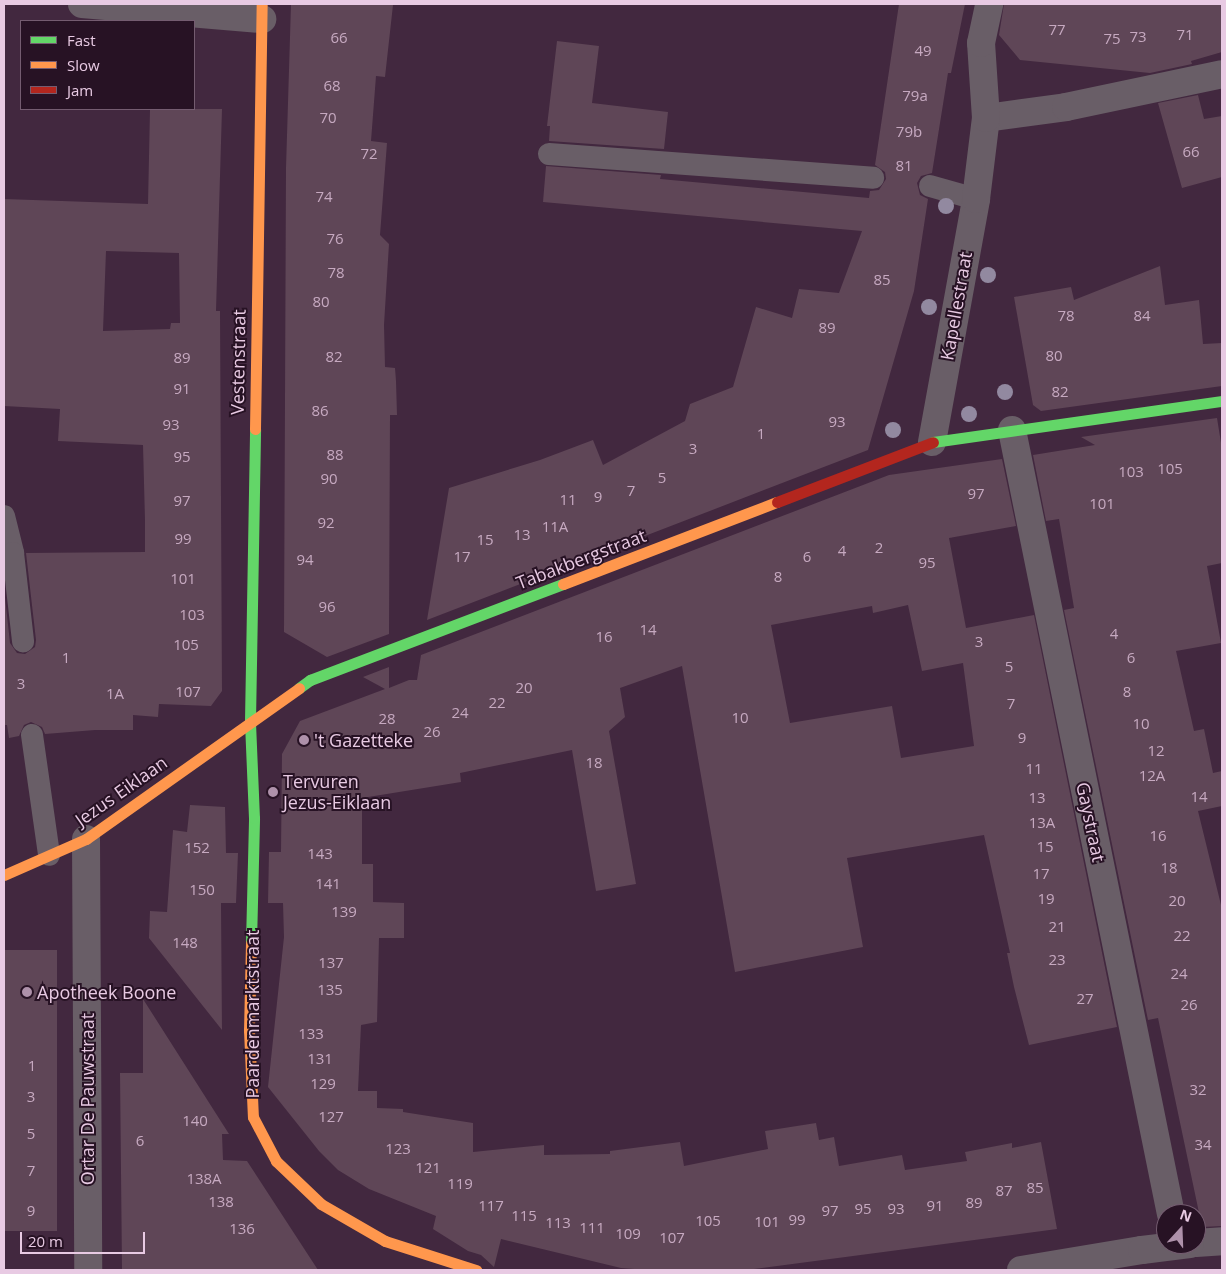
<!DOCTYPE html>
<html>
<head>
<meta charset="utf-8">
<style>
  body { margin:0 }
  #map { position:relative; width:1226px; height:1274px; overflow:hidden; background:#42283f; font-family:"Open Sans",sans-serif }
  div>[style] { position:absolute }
  .building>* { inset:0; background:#5f4657; transform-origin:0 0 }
  .lane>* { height:22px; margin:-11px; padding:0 11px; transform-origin:11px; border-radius:11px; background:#695e67 }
  .street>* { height:28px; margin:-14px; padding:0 14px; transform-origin:14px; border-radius:14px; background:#695e67 }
  .fast>* { height:11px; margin:-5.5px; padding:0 5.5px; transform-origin:5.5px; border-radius:5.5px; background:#63d668 }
  .slow>* { height:11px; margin:-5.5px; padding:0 5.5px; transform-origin:5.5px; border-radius:5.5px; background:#ff974d }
  .jam>* { height:11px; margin:-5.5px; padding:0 5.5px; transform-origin:5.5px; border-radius:5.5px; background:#b3261e }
  .trees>* { width:16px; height:16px; margin:-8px; border-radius:50%; background:#9289a0 }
  .dots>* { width:14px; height:14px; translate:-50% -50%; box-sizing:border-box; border:2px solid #271224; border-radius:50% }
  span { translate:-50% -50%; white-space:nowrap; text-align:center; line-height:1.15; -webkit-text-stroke:4px #271224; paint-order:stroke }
  .number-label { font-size:15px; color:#c6a9c0 }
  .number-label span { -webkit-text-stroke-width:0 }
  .street-label { font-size:18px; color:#e8cae3 }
  .poi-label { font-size:18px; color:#e8cae3 }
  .left { translate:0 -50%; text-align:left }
  .frame { position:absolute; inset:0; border:5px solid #e8cae3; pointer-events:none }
  .legend { position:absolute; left:20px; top:20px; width:175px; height:90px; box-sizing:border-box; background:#271224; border:1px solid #745c70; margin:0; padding:6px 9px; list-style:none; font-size:15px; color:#e8cae3 }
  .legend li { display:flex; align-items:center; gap:10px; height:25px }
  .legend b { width:25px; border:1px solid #745c70 }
  .north { position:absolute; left:1156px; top:1204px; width:50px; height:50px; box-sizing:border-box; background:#271224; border:1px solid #745c70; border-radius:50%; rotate:20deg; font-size:14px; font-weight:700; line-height:20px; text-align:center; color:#e8cae3 }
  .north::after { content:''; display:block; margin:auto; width:18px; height:22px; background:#ae91aa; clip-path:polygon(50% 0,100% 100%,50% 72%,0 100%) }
  .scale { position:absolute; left:20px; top:1232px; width:125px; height:22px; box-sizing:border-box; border:2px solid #e8cae3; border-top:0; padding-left:6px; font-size:15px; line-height:18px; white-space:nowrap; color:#e8cae3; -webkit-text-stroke:4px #271224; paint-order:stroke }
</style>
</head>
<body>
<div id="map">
  <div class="building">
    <div style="clip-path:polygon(291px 4px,393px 5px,385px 77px,376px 76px,371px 141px,387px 143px,380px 235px,389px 244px,384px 325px,385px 367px,395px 368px,396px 381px,397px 415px,390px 415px,389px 634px,327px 657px,284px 632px,286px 168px)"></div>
    <div style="clip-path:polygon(899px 4px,965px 4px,951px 73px,948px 73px,932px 173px,921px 176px,917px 183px,920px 195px,928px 199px,914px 291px,868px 450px,427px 620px,449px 488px,540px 460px,593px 440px,603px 465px,685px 421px,690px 404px,733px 387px,756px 307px,792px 318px,799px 289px,839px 293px,862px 231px,543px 202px,546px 166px,661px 175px,660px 179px,869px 198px,870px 191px,879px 190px,886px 179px,885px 172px,875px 165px)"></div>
    <div style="clip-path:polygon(1004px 4px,1222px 4px,1222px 52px,1191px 61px,1192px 64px,1150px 73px,1020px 60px,999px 35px)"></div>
    <div style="clip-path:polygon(557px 41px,599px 46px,592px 103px,668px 112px,664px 149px,549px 141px,550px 126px,547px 126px)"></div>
    <div style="clip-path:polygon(1198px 95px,1204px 119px,1222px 116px,1222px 177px,1182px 188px,1158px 103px)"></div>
    <div style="clip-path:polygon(evenodd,150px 109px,222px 109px,216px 311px,220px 311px,222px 691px,211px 706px,159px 704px,158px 717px,133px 715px,133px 730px,95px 730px,45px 734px,42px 727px,31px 722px,24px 725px,19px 736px,9px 738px,7px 725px,4px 725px,4px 588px,10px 643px,17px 653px,25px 654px,35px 647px,36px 640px,26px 553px,145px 552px,145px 520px,143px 445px,58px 441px,60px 409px,4px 406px,4px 199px,148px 204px,150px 109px,106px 251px,179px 253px,180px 323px,171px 323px,170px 329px,103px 331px,106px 251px)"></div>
    <div style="clip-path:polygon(1160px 266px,1165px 305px,1199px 300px,1203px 344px,1222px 343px,1222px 386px,1041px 411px,1033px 405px,1014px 297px,1071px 287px,1074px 300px)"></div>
    <div style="clip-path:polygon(1217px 418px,1222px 449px,1222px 563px,1207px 566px,1221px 643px,1176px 651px,1194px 731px,1204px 729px,1213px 773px,1222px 771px,1222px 806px,1198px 811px,1222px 909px,1222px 1226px,1202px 1227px,1158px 1018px,1148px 1020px,1064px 610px,1074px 608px,1059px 519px,1046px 521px,1033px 455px,1095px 445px,1081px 437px)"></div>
    <div style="clip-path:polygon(evenodd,1002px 459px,1016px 526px,949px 538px,966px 628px,1034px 615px,1117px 1027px,1029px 1045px,1014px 987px,1007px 953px,1010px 953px,984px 835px,847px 858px,863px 947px,735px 972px,682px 666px,620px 688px,625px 717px,609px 731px,636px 884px,596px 891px,572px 750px,460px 773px,461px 782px,362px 798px,362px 864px,373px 864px,373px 902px,404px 903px,404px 938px,379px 938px,377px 1022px,361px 1025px,358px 1091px,377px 1091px,377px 1108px,403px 1109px,403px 1112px,473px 1123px,473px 1152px,544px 1145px,544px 1155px,610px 1154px,610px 1151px,680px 1142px,684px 1166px,768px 1149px,765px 1131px,816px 1123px,819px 1140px,834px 1137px,839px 1166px,902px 1155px,905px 1170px,967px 1161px,965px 1152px,1012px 1143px,1012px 1148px,1041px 1142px,1057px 1229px,746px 1270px,647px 1270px,621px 1268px,501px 1239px,494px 1267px,481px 1255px,468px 1251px,433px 1229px,436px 1216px,369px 1189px,338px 1170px,319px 1151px,268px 1087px,284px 937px,283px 903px,268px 903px,269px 852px,281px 852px,282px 754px,300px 721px,385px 689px,363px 677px,389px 667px,389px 688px,409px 680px,417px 680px,421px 655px,889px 475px,1002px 459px,908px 605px,922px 671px,963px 663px,974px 746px,901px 758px,892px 706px,790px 723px,771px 625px,872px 606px,873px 613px,908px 605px)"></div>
    <div style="clip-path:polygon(190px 805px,225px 807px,226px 853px,238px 853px,236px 903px,221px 903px,222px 1030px,149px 938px,150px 911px,167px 912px,173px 830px,187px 832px)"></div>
    <div style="left:57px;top:950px;width:281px;height:55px;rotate:90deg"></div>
    <div style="clip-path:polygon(143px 999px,229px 1134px,222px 1134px,223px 1160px,247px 1161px,318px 1270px,122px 1270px,120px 1073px,143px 1073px)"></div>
  </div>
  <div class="lane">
    <div style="left:549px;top:154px;width:325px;rotate:4.2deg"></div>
    <div style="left:930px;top:186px;width:48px;rotate:15.8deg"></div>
    <div style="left:4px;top:516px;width:38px;rotate:76deg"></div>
    <div style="left:13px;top:553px;width:89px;rotate:83.5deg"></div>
    <div style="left:32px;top:735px;width:121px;rotate:81.9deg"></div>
  </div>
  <div class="street">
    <div style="left:82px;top:4px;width:181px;rotate:4.8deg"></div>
    <div style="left:986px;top:118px;width:81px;rotate:-7.8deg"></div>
    <div style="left:1066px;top:107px;width:159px;rotate:-11.9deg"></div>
    <div style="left:1012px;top:430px;width:800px;rotate:78.54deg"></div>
    <div style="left:932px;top:442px;width:247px;rotate:-79.7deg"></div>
    <div style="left:976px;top:199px;width:82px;rotate:-83deg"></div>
    <div style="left:986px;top:118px;width:75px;rotate:-93.8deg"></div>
    <div style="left:981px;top:43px;width:40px;rotate:-78deg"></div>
    <div style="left:86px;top:839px;width:431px;rotate:89.7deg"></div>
    <div style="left:1196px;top:1243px;width:26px;rotate:-4deg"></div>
    <div style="left:1021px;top:1270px;width:123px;rotate:-9.4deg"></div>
    <div style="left:1142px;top:1250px;width:48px;rotate:-7.1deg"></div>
  </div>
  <div class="fast">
    <div style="left:933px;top:442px;width:292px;rotate:-8.1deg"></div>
    <div style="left:299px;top:688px;width:14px;rotate:-36deg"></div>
    <div style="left:310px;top:680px;width:271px;rotate:-20.8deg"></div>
    <div style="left:251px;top:943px;width:125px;rotate:-88.6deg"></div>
    <div style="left:254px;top:818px;width:97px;rotate:-92.4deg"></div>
    <div style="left:250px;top:721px;width:292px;rotate:-89deg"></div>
  </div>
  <div class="slow">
    <div style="left:255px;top:429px;width:425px;rotate:-89.1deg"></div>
    <div style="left:563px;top:584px;width:229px;rotate:-21deg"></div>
    <div style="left:4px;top:875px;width:90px;rotate:-23.7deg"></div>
    <div style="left:86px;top:839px;width:261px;rotate:-35.3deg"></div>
    <div style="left:251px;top:943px;width:87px;rotate:91.3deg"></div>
    <div style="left:249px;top:1030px;width:87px;rotate:87.4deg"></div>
    <div style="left:253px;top:1117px;width:50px;rotate:62.4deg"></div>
    <div style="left:276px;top:1161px;width:62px;rotate:43.7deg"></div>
    <div style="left:321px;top:1204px;width:74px;rotate:30deg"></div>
    <div style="left:385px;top:1241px;width:96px;rotate:17.7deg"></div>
  </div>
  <div class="jam">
    <div style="left:777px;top:502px;width:167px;rotate:-21deg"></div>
  </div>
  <div class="trees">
    <div style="left:946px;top:206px"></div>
    <div style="left:988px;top:275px"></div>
    <div style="left:929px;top:307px"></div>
    <div style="left:1005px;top:392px"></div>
    <div style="left:969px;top:414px"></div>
    <div style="left:893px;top:430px"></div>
  </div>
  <div class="dots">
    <div style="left:304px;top:740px;background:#ae91aa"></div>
    <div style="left:273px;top:792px;background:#ae91aa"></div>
    <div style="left:27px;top:992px;background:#ae91aa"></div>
  </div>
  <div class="number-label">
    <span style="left:1057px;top:30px">77</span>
    <span style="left:1185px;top:35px">71</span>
    <span style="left:1138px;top:37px">73</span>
    <span style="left:339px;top:38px">66</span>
    <span style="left:1112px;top:39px">75</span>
    <span style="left:923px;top:51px">49</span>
    <span style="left:332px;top:86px">68</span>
    <span style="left:915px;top:96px">79a</span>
    <span style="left:328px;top:118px">70</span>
    <span style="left:909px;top:132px">79b</span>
    <span style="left:1191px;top:152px">66</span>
    <span style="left:369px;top:154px">72</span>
    <span style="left:904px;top:166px">81</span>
    <span style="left:324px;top:197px">74</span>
    <span style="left:335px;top:239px">76</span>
    <span style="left:336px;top:273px">78</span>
    <span style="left:882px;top:280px">85</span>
    <span style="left:321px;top:302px">80</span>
    <span style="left:1066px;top:316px">78</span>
    <span style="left:1142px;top:316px">84</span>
    <span style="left:827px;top:328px">89</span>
    <span style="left:1054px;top:356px">80</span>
    <span style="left:334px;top:357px">82</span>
    <span style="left:182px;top:358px">89</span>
    <span style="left:182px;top:389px">91</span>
    <span style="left:1060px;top:392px">82</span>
    <span style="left:320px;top:411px">86</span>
    <span style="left:837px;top:422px">93</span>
    <span style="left:171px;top:425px">93</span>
    <span style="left:761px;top:434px">1</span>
    <span style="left:693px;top:449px">3</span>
    <span style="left:335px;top:455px">88</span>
    <span style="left:182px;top:457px">95</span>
    <span style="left:1170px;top:469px">105</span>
    <span style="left:1131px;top:472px">103</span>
    <span style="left:662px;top:478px">5</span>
    <span style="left:329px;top:479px">90</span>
    <span style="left:631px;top:491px">7</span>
    <span style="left:976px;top:494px">97</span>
    <span style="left:598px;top:497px">9</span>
    <span style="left:568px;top:500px">11</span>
    <span style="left:182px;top:501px">97</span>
    <span style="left:1102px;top:504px">101</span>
    <span style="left:326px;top:523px">92</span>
    <span style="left:555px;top:527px">11A</span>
    <span style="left:522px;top:535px">13</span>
    <span style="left:183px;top:539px">99</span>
    <span style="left:485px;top:540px">15</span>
    <span style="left:879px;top:548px">2</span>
    <span style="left:842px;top:551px">4</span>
    <span style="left:462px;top:557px">17</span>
    <span style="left:807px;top:557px">6</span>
    <span style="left:305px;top:560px">94</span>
    <span style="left:927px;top:563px">95</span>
    <span style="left:778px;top:577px">8</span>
    <span style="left:183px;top:579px">101</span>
    <span style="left:327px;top:607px">96</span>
    <span style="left:192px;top:615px">103</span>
    <span style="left:648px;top:630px">14</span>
    <span style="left:1114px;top:634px">4</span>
    <span style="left:604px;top:637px">16</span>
    <span style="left:979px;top:642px">3</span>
    <span style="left:186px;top:645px">105</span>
    <span style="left:66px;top:658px">1</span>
    <span style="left:1131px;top:658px">6</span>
    <span style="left:1009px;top:667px">5</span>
    <span style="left:21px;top:684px">3</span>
    <span style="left:524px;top:688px">20</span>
    <span style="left:188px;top:692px">107</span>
    <span style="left:1127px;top:692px">8</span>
    <span style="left:115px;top:694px">1A</span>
    <span style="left:497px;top:703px">22</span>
    <span style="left:1011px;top:704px">7</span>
    <span style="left:460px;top:713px">24</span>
    <span style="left:740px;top:718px">10</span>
    <span style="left:387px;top:719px">28</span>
    <span style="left:1141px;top:724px">10</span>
    <span style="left:432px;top:732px">26</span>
    <span style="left:1022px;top:738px">9</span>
    <span style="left:1156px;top:751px">12</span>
    <span style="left:594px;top:763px">18</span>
    <span style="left:1034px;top:769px">11</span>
    <span style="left:1152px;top:776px">12A</span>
    <span style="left:1199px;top:797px">14</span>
    <span style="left:1037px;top:798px">13</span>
    <span style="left:1042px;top:823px">13A</span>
    <span style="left:1158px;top:836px">16</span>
    <span style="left:1045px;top:847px">15</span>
    <span style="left:197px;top:848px">152</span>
    <span style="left:320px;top:854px">143</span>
    <span style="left:1169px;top:868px">18</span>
    <span style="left:1041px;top:874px">17</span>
    <span style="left:328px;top:884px">141</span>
    <span style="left:202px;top:890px">150</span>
    <span style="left:1046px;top:899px">19</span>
    <span style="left:1177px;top:901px">20</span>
    <span style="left:344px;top:912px">139</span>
    <span style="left:1057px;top:927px">21</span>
    <span style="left:1182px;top:936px">22</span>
    <span style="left:185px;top:943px">148</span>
    <span style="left:1057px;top:960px">23</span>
    <span style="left:331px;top:963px">137</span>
    <span style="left:1179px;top:974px">24</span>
    <span style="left:330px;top:990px">135</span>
    <span style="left:1085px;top:999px">27</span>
    <span style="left:1189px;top:1005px">26</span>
    <span style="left:311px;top:1034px">133</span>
    <span style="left:320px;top:1059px">131</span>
    <span style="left:32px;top:1066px">1</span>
    <span style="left:323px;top:1084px">129</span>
    <span style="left:1198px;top:1090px">32</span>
    <span style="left:31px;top:1097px">3</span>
    <span style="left:331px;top:1117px">127</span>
    <span style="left:195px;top:1121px">140</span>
    <span style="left:31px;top:1134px">5</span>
    <span style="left:140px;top:1141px">6</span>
    <span style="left:1203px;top:1145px">34</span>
    <span style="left:398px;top:1149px">123</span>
    <span style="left:428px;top:1168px">121</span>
    <span style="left:31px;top:1171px">7</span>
    <span style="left:204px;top:1179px">138A</span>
    <span style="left:460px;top:1184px">119</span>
    <span style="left:1035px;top:1188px">85</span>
    <span style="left:1004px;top:1191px">87</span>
    <span style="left:221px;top:1202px">138</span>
    <span style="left:974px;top:1203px">89</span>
    <span style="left:491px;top:1206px">117</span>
    <span style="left:935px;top:1206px">91</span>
    <span style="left:863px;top:1209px">95</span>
    <span style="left:896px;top:1209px">93</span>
    <span style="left:31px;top:1211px">9</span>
    <span style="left:830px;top:1211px">97</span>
    <span style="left:524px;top:1216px">115</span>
    <span style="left:797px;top:1220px">99</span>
    <span style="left:708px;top:1221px">105</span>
    <span style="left:767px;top:1222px">101</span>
    <span style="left:558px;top:1223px">113</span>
    <span style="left:592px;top:1228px">111</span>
    <span style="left:242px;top:1229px">136</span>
    <span style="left:628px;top:1234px">109</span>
    <span style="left:672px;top:1238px">107</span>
  </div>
  <div class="street-label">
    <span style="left:956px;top:306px;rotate:-80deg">Kapellestraat</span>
    <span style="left:238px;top:362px;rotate:-89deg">Vestenstraat</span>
    <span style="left:581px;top:559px;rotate:-21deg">Tabakbergstraat</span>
    <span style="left:121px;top:791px;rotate:-35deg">Jezus Eiklaan</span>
    <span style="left:1091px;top:822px;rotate:78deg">Gaystraat</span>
    <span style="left:252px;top:1014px;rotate:-90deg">Paardenmarktstraat</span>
    <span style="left:87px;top:1099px;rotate:-90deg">Ortar De Pauwstraat</span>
  </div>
  <div class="poi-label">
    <span class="left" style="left:314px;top:740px">'t Gazetteke</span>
    <span class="left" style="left:283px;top:792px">Tervuren<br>Jezus-Eiklaan</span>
    <span class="left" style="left:37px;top:992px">Apotheek Boone</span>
  </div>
  <div class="frame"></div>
  <ul class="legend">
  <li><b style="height:6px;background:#63d668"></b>Fast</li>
  <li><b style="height:6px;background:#ff974d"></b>Slow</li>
  <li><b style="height:6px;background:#b3261e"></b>Jam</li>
  </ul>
  <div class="north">N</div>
  <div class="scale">20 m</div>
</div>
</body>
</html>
